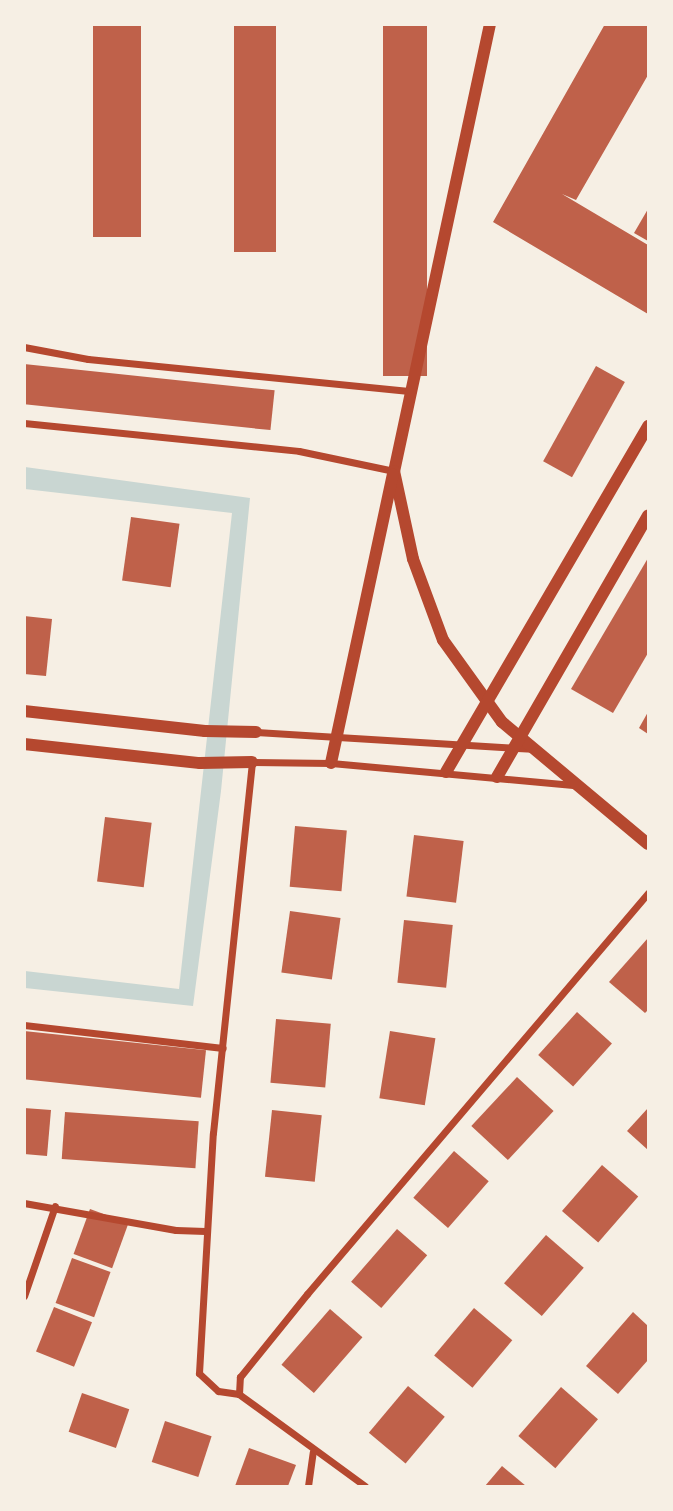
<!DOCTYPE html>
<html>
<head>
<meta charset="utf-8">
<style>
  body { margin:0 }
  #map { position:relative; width:673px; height:1511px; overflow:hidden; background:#f6efe4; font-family:"Roboto Condensed",sans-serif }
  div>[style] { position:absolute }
  .water>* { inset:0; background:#c9d6d2 }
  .building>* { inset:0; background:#bf614a; transform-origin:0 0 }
  .minor>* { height:7px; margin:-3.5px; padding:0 3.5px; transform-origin:3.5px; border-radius:3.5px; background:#b5482f }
  .tertiary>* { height:12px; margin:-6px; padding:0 6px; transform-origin:6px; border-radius:6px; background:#b5482f }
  span { translate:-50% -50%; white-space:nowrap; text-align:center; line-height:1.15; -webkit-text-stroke:7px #f6efe4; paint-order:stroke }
  .frame { position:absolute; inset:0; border:26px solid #f6efe4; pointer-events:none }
</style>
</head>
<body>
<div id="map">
  <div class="water">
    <div style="clip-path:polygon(25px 467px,250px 498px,221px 791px,193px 1006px,25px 988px,25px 971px,179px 989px,232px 513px,25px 489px)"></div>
  </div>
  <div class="building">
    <div style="left:93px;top:24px;width:48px;height:213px"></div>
    <div style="left:234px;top:24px;width:42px;height:228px"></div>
    <div style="left:383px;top:24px;width:44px;height:352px"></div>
    <div style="clip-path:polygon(605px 24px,648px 24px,648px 75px,576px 200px,562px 194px,648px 245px,648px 314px,493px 222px)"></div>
    <div style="clip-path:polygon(648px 209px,648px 241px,634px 233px)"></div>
    <div style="left:24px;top:364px;width:252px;height:40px;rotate:6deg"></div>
    <div style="left:596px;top:366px;width:33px;height:109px;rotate:29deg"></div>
    <div style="left:131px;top:517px;width:49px;height:64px;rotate:8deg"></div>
    <div style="clip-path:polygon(648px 558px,648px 653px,613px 713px,571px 689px)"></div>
    <div style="clip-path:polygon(24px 616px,52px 619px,46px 676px,24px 674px)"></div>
    <div style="clip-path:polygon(648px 712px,648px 734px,639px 728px)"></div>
    <div style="left:105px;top:817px;width:47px;height:65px;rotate:7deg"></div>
    <div style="left:295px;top:826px;width:52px;height:61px;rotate:5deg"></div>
    <div style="left:414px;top:835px;width:50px;height:62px;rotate:7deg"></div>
    <div style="left:290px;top:911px;width:51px;height:62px;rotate:8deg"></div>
    <div style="left:404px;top:920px;width:49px;height:63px;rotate:6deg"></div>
    <div style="clip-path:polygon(648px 938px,648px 1010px,645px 1013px,609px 982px)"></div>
    <div style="left:577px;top:1012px;width:47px;height:58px;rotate:42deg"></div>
    <div style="left:276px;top:1019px;width:55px;height:64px;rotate:5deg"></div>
    <div style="left:24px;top:1031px;width:183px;height:48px;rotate:6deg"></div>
    <div style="left:390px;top:1031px;width:46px;height:68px;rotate:9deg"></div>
    <div style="left:517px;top:1077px;width:50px;height:67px;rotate:43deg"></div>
    <div style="clip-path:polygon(24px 1108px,51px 1110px,47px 1156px,24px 1154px)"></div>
    <div style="clip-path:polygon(648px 1108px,648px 1150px,627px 1131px)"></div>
    <div style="left:272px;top:1110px;width:50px;height:67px;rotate:6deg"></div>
    <div style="left:65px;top:1112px;width:134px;height:47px;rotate:4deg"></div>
    <div style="left:454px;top:1151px;width:46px;height:62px;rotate:41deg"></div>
    <div style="left:602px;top:1165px;width:48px;height:61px;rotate:41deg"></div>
    <div style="left:90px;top:1209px;width:41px;height:48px;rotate:20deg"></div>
    <div style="left:397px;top:1229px;width:40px;height:70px;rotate:41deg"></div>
    <div style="left:546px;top:1235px;width:50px;height:64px;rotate:41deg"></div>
    <div style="left:72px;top:1258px;width:41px;height:48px;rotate:20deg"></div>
    <div style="left:54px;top:1307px;width:41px;height:48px;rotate:22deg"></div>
    <div style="left:474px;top:1308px;width:50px;height:62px;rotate:40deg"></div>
    <div style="left:330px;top:1309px;width:43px;height:74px;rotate:41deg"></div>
    <div style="clip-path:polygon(633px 1312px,648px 1326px,648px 1360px,618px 1394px,586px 1366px)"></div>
    <div style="left:408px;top:1386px;width:48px;height:61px;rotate:40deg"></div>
    <div style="left:561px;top:1387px;width:49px;height:65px;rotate:41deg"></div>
    <div style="left:82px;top:1393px;width:50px;height:41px;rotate:19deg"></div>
    <div style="left:165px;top:1421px;width:49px;height:43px;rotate:18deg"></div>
    <div style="clip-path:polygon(249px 1448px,296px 1465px,288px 1486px,235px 1486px)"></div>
    <div style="clip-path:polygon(502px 1466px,526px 1486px,485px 1486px)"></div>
  </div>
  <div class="minor">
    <div style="left:24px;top:347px;width:65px;rotate:10.6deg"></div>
    <div style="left:88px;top:359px;width:325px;rotate:5.7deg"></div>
    <div style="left:24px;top:423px;width:276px;rotate:5.8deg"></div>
    <div style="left:299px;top:451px;width:97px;rotate:11.9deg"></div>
    <div style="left:256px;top:732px;width:276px;rotate:3.5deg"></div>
    <div style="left:24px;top:1025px;width:200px;rotate:6.6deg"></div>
    <div style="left:24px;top:1203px;width:154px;rotate:10.1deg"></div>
    <div style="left:176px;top:1230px;width:29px;rotate:2deg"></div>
    <div style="left:24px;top:1296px;width:95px;rotate:-71deg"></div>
    <div style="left:239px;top:1394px;width:17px;rotate:-87deg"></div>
    <div style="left:240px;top:1377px;width:107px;rotate:-51.1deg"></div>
    <div style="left:307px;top:1294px;width:526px;rotate:-49.62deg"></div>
    <div style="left:308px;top:1486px;width:34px;rotate:-82deg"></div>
    <div style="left:365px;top:1486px;width:156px;rotate:-143.9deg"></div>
    <div style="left:239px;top:1394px;width:21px;rotate:-172deg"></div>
    <div style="left:218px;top:1391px;width:26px;rotate:-137deg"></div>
    <div style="left:199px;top:1373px;width:240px;rotate:-86.7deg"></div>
    <div style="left:213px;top:1133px;width:373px;rotate:-84deg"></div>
    <div style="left:252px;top:762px;width:79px;rotate:0.7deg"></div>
    <div style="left:331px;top:763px;width:243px;rotate:5.2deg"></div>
  </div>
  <div class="tertiary">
    <div style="left:490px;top:24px;width:457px;rotate:102.1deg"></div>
    <div style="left:394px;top:471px;width:90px;rotate:77.8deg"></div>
    <div style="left:413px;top:559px;width:86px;rotate:69.7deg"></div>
    <div style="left:443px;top:640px;width:101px;rotate:54.3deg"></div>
    <div style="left:502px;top:722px;width:190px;rotate:39.9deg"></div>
    <div style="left:24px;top:711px;width:182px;rotate:6.3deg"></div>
    <div style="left:205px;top:731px;width:51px;rotate:1.1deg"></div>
    <div style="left:24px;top:744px;width:177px;rotate:6.2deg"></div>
    <div style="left:200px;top:763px;width:52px;rotate:-1.1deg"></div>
    <div style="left:331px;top:763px;width:295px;rotate:-77.9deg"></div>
    <div style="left:446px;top:772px;width:401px;rotate:-59.7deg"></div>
    <div style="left:497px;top:777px;width:302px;rotate:-60deg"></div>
  </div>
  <div class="frame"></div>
</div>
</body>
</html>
